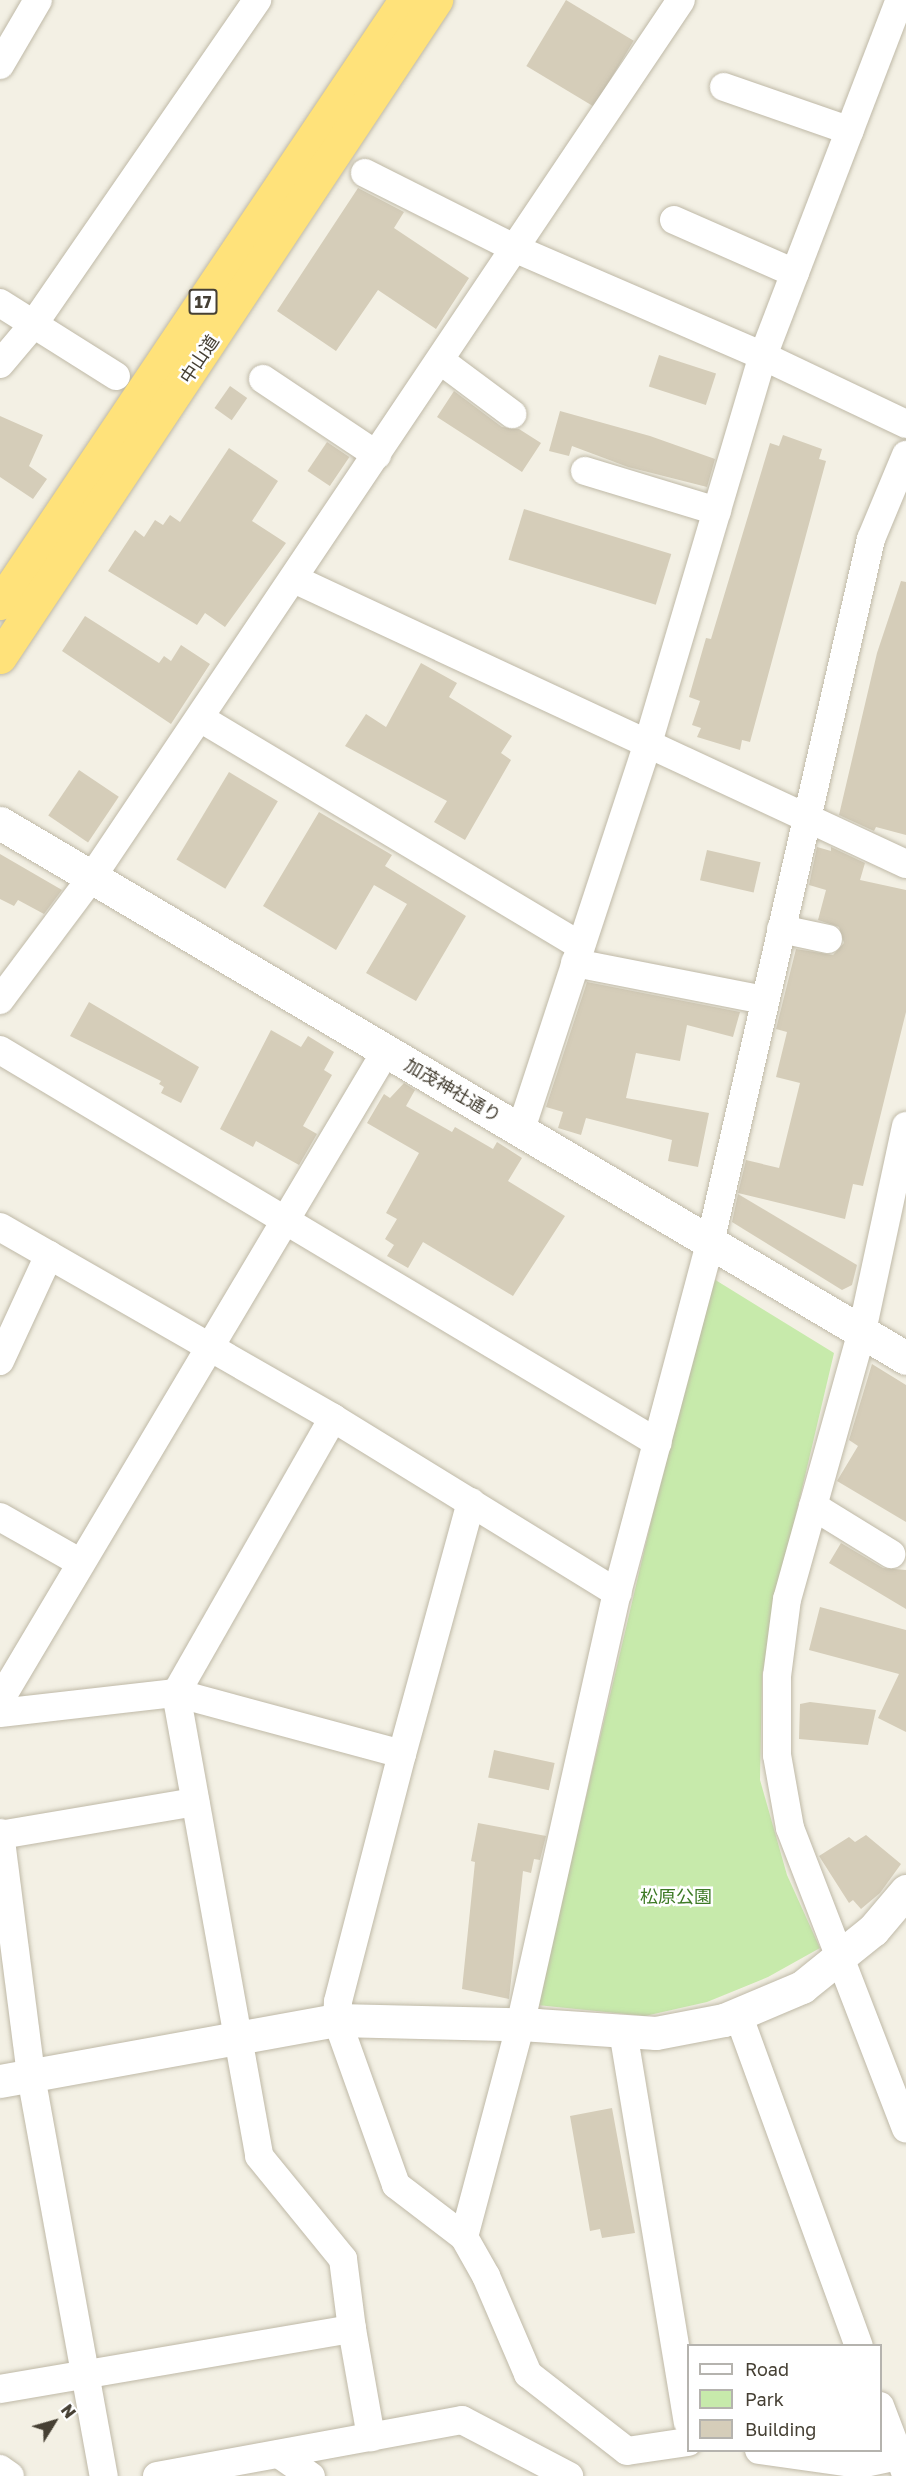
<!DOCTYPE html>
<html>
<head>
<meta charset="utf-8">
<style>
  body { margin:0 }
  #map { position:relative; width:906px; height:2476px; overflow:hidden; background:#f3f0e4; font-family:"Golos Text","Noto Sans JP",sans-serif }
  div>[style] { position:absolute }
  .green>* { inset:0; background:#c7eaab }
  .building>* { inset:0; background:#d5cdb9; transform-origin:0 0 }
  .roads { filter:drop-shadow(0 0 2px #bfb9a7) drop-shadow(0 0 2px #bfb9a7) }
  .minor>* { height:28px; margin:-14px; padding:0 14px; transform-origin:14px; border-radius:14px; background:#fff }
  .tertiary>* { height:33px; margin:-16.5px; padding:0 16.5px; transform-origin:16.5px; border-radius:16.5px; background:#fff }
  .trunk>* { height:33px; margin:-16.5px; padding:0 16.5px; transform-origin:16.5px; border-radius:16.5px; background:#ffe27a }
  span { translate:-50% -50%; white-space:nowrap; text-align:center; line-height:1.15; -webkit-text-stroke:5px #fff; paint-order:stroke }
  .shield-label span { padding:2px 4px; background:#fff; border:2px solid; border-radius:4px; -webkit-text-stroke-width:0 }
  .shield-label { font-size:16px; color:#464034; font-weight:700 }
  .street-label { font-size:18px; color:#464034 }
  .park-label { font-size:18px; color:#3d7a25 }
  .legend { position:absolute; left:687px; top:2344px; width:195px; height:108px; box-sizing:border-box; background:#fff; border:2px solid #b5b3ae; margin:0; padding:8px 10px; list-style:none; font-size:18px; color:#464034 }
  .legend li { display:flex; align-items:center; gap:12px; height:30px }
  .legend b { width:30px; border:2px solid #b5b3ae }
  .north { position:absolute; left:24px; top:2392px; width:60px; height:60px; -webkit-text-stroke:4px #fff; paint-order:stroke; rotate:53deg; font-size:16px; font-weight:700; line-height:24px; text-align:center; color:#464034 }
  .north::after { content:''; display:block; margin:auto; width:21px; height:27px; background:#464034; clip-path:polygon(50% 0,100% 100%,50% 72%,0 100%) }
</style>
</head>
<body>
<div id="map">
  <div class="green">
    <div style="clip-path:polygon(709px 1276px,834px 1353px,777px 1595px,762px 1676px,760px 1780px,787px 1875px,820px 1948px,768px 1977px,707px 2002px,645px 2016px,537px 2005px)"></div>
  </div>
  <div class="building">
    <div style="left:566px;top:0;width:79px;height:77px;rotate:31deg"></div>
    <div style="clip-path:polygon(358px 188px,404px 212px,394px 228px,469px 278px,436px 329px,378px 290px,336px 351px,277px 311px)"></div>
    <div style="left:659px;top:355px;width:60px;height:33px;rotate:18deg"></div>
    <div style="left:230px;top:386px;width:21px;height:27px;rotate:35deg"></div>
    <div style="clip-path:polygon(454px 391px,502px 427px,519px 429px,541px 443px,522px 472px,437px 417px)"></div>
    <div style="clip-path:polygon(560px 411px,650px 436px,715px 459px,707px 487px,628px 467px,572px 446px,569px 456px,549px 451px)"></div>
    <div style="clip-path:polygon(0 416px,43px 435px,29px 466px,47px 479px,33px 499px,0 477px)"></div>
    <div style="clip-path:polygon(783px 435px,822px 449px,819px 459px,826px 461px,750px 742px,742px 740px,740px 750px,697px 737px,701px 728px,692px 725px,700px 701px,689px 697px,706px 638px,711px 639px,770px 443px,779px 446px)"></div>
    <div style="left:327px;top:442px;width:27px;height:35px;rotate:34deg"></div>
    <div style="clip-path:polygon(229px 448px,278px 481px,252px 521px,286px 543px,225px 627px,205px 613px,197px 625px,108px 571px,135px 530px,144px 537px,155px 520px,163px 525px,170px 515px,180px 522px)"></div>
    <div style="left:524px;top:509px;width:154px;height:53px;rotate:17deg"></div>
    <div style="clip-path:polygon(901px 581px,906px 582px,906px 835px,876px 827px,874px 831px,839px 815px,877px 653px)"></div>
    <div style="clip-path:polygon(85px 616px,159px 663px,164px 656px,171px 661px,181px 645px,210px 664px,171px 724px,62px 651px)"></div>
    <div style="clip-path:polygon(421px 663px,457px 683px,449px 697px,512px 736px,501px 753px,511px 760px,465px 840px,434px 822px,447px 801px,345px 746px,366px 714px,386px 727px)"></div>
    <div style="left:79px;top:770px;width:48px;height:55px;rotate:34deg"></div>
    <div style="left:229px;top:772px;width:57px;height:102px;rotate:31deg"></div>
    <div style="clip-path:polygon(319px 812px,392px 855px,385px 866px,466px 916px,416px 1001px,366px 973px,407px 904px,374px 885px,336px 950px,263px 906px)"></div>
    <div style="clip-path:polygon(817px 847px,831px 851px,831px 847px,865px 863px,860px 880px,906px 890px,906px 1012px,863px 1186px,853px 1184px,845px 1219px,738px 1193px,746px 1160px,779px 1168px,800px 1083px,776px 1077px,787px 1032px,776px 1029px,796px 949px,833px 955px,844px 943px,839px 927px,818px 920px,826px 890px,809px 885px)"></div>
    <div style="left:707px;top:850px;width:55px;height:31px;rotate:13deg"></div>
    <div style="clip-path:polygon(0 854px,62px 890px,44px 914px,18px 900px,14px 906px,0 899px)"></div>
    <div style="clip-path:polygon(587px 982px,740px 1012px,733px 1037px,687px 1025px,680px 1061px,636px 1053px,626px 1098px,709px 1113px,698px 1167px,668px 1161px,672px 1140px,586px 1118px,581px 1135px,558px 1128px,563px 1112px,546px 1107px)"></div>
    <div style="clip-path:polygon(89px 1002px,199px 1067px,181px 1103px,161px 1093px,164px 1087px,159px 1084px,161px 1081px,70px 1036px)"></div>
    <div style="clip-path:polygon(271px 1030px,301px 1047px,308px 1036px,334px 1052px,324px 1070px,332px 1075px,303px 1126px,317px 1134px,299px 1165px,256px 1141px,253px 1147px,220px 1129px)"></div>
    <div style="clip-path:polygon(404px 1083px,415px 1090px,406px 1106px,452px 1132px,455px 1127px,493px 1149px,497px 1142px,522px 1158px,508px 1181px,565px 1216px,513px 1296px,423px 1242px,408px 1268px,387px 1256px,394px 1245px,385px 1239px,397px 1219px,386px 1213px,419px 1153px,367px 1123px,384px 1094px,390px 1098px)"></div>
    <div style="clip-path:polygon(738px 1194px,857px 1265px,852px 1285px,842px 1290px,732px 1222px)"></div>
    <div style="clip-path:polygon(872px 1364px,906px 1385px,906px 1522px,837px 1481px,858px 1446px,849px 1440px)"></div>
    <div style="clip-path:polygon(841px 1543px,883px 1568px,906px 1570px,906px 1609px,829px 1563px)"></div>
    <div style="clip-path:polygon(820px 1607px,906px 1630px,906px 1732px,878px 1718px,899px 1674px,809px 1650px)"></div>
    <div style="clip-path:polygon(810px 1702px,876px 1710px,868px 1745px,799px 1739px,800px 1704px)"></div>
    <div style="left:494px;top:1750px;width:62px;height:28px;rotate:12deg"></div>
    <div style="clip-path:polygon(478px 1823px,546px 1836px,540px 1860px,534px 1859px,531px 1873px,523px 1871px,509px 1999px,462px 1989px,475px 1862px,471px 1861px)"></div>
    <div style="clip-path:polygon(866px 1835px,901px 1864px,880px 1893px,861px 1909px,853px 1900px,849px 1903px,819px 1856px,849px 1837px,855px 1842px)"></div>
    <div style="clip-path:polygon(612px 2108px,635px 2233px,602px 2238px,600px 2229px,590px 2231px,570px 2116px)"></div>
  </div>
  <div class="roads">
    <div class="minor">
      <div style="left:0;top:65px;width:75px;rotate:-59.7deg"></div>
      <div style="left:724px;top:87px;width:133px;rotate:19.2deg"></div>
      <div style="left:365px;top:173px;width:169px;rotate:26.7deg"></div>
      <div style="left:516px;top:249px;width:269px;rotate:23.4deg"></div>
      <div style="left:763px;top:356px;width:158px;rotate:25.4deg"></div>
      <div style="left:674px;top:220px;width:132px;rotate:23.7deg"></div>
      <div style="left:0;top:303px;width:137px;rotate:32.2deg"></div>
      <div style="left:441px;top:361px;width:89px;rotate:36.7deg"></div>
      <div style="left:0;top:364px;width:51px;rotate:-49.8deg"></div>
      <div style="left:33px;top:325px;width:395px;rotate:-55.4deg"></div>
      <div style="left:263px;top:379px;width:137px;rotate:33.7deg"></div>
      <div style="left:585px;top:471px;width:138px;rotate:16.9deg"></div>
      <div style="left:294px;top:579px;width:675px;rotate:24.97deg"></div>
      <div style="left:200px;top:718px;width:443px;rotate:30.9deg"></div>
      <div style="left:781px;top:929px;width:48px;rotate:12deg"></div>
      <div style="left:575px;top:963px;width:193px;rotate:11.1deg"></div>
      <div style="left:0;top:1000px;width:154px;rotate:-53.2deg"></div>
      <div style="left:92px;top:877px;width:1056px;rotate:-56.11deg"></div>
      <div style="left:0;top:1050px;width:766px;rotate:30.85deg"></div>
      <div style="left:906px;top:1126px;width:210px;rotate:102.1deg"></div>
      <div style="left:862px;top:1331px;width:278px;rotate:105.6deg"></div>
      <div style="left:787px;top:1599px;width:78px;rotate:97.4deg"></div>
      <div style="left:777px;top:1676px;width:79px;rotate:90deg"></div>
      <div style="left:777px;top:1755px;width:74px;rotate:79.9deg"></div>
      <div style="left:790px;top:1828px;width:322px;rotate:68.9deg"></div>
      <div style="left:521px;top:1129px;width:406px;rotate:-71.8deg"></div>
      <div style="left:648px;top:743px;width:404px;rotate:-73.5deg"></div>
      <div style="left:763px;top:356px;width:381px;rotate:-69deg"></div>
      <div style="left:0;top:1227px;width:384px;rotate:29.8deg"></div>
      <div style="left:333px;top:1418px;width:334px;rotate:31.6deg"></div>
      <div style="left:0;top:1361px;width:117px;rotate:-65.2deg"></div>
      <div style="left:333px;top:1418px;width:317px;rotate:119.7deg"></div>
      <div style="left:176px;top:1693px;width:470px;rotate:79.8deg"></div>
      <div style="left:259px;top:2156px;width:133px;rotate:50.8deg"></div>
      <div style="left:343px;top:2259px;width:71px;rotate:82.7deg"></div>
      <div style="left:471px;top:1502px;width:261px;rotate:105.3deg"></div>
      <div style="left:402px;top:1754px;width:256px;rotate:104.5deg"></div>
      <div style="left:338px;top:2002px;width:18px;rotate:93deg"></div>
      <div style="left:337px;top:2020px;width:175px;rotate:70.3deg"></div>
      <div style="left:396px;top:2185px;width:86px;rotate:37.4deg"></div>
      <div style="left:464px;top:2237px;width:45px;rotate:60.6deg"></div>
      <div style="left:486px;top:2276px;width:107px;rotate:66.8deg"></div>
      <div style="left:528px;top:2374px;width:125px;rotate:37.9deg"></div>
      <div style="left:627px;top:2451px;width:62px;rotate:-8.4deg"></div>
      <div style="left:813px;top:1506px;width:92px;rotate:31.6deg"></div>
      <div style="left:0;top:1517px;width:93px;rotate:29.6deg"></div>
      <div style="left:0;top:1700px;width:755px;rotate:-59.26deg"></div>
      <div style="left:0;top:1713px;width:177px;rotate:-6.5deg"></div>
      <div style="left:176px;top:1693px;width:234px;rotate:15.1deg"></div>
      <div style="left:0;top:1833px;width:245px;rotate:82.7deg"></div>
      <div style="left:31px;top:2076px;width:407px;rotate:79.7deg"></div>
      <div style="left:0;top:1835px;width:198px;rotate:-9.6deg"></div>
      <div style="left:738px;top:2014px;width:353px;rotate:70deg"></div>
      <div style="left:623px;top:2031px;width:396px;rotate:80.6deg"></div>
      <div style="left:464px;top:2237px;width:218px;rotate:-75.1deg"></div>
      <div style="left:520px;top:2026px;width:444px;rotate:-77.4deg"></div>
      <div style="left:617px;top:1593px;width:362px;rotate:-75.1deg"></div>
      <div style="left:710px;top:1243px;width:722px;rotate:-77.12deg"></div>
      <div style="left:871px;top:539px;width:91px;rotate:-67.4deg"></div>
      <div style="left:0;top:2389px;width:357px;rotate:-9.7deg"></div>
      <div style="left:352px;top:2329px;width:110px;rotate:80deg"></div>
      <div style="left:880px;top:2406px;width:73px;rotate:69.1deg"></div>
      <div style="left:759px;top:2450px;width:102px;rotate:7.9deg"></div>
      <div style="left:860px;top:2464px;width:40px;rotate:-12deg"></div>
      <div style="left:279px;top:2454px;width:39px;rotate:35deg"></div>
      <div style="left:0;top:2469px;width:12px;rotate:35deg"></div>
      <div style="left:157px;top:2476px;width:310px;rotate:-10.4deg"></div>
      <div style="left:462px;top:2420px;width:121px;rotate:27.6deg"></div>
    </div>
    <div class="tertiary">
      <div style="left:0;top:823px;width:1052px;rotate:30.56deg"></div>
      <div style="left:0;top:2081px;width:342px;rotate:-10.3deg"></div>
      <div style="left:337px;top:2020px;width:199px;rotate:1.4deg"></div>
      <div style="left:536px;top:2025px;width:120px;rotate:3.8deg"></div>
      <div style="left:656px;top:2033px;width:69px;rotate:-10.8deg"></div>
      <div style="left:724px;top:2020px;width:85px;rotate:-22.9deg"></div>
      <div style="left:802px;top:1987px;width:91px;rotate:-38.8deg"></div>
      <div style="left:873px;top:1930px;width:51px;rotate:-49.8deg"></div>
    </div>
    <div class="trunk">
      <div style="left:0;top:603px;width:726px;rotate:-56.11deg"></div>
      <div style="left:0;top:657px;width:789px;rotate:-56.43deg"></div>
    </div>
  </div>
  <div class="shield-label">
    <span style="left:203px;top:302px">17</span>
  </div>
  <div class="street-label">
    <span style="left:199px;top:359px;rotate:-56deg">中山道</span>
    <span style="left:453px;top:1090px;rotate:30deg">加茂神社通り</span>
  </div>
  <div class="park-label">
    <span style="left:676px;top:1896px">松原公園</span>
  </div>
  <ul class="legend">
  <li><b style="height:8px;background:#fff"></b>Road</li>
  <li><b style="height:16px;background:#c7eaab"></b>Park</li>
  <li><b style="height:16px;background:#d5cdb9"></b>Building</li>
  </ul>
  <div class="north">N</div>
</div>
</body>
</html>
